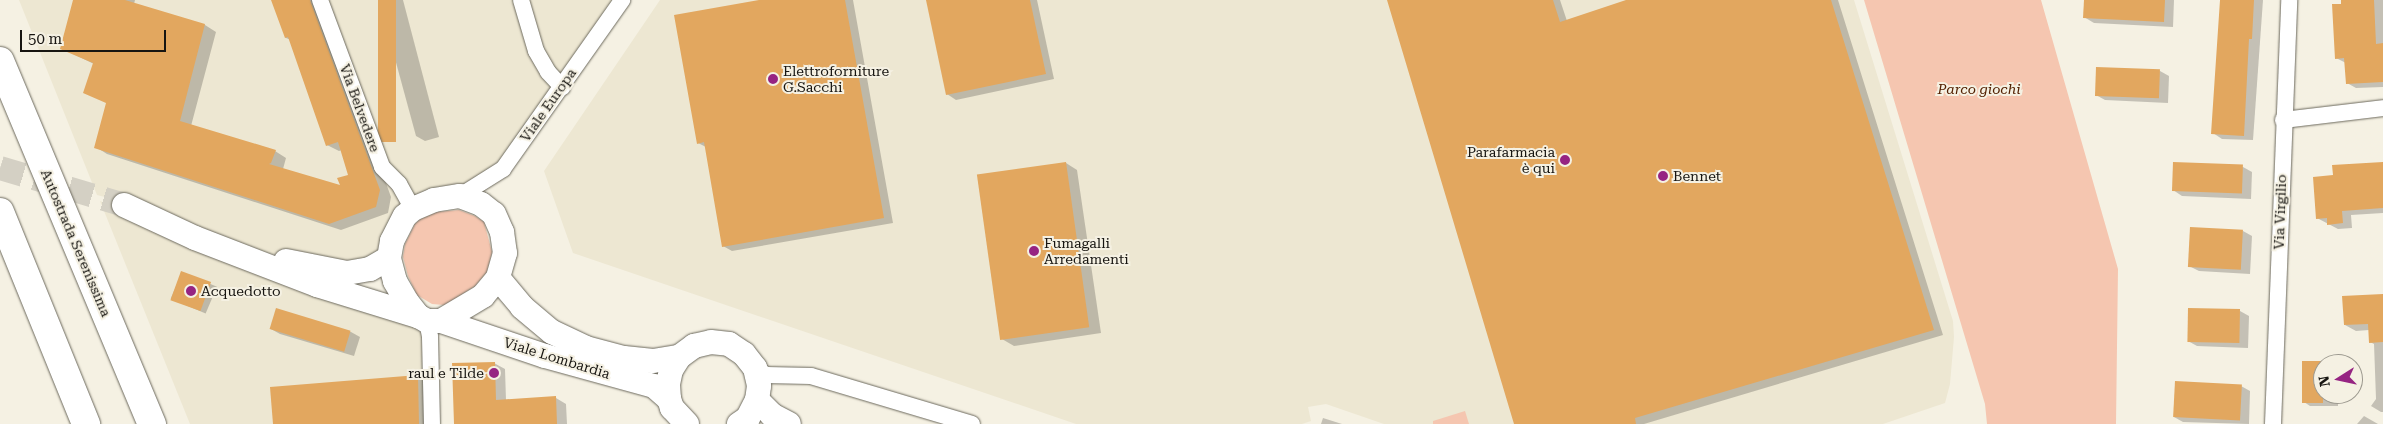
<!DOCTYPE html>
<html>
<head>
<meta charset="utf-8">
<style>
  body { margin:0 }
  #map { position:relative; width:2383px; height:424px; overflow:hidden; background:#f5f1e3; font-family:"Roboto Serif",serif }
  div>[style] { position:absolute }
  .built>* { inset:0; background:#ede7d2 }
  .green>* { inset:0; background:#f5c6b0 }
  .shadow>* { inset:0; background:#0003; transform-origin:0 0 }
  .building>* { inset:0; background:#e2a75f; transform-origin:0 0 }
  .secondary-tunnel>* { height:24px; margin-top:-12px; transform-origin:0; background:repeating-linear-gradient(90deg,#d4d0c4 0 24px,transparent 0 36px) }
  .roads { filter:drop-shadow(0 0 1px #6c695d) drop-shadow(0 0 1px #6c695d) }
  .minor>* { height:16px; margin:-8px; padding:0 8px; transform-origin:8px; border-radius:8px; background:#fff }
  .secondary>* { height:24px; margin:-12px; padding:0 12px; transform-origin:12px; border-radius:12px; background:#fff }
  .motorway>* { height:28px; margin:-14px; padding:0 14px; transform-origin:14px; border-radius:14px; background:#fff }
  .dots>* { width:14px; height:14px; translate:-50% -50%; box-sizing:border-box; border:2px solid #f5f1e3; border-radius:50% }
  span { translate:-50% -50%; white-space:nowrap; text-align:center; line-height:1.15; -webkit-text-stroke:4px #f5f1e3; paint-order:stroke }
  .poi-label { font-size:14px; color:#171511 }
  .left { translate:0 -50%; text-align:left }
  .right { translate:-100% -50%; text-align:right }
  .park-label { font-size:14px; color:#532001; font-style:italic }
  .street-label { font-size:14px; color:#171511 }
  .north { position:absolute; left:2313px; top:354px; width:50px; height:50px; box-sizing:border-box; background:#f5f1e3; border:1px solid #9c998f; border-radius:50%; rotate:260deg; font-size:14px; font-weight:700; line-height:20px; text-align:center; color:#171511 }
  .north::after { content:''; display:block; margin:auto; width:18px; height:22px; background:#962482; clip-path:polygon(50% 0,100% 100%,50% 72%,0 100%) }
  .scale { position:absolute; left:20px; top:30px; width:146px; height:22px; box-sizing:border-box; border:2px solid #171511; border-top:0; padding-left:6px; font-size:15px; line-height:18px; white-space:nowrap; color:#171511; -webkit-text-stroke:4px #f5f1e3; paint-order:stroke }
</style>
</head>
<body>
<div id="map">
  <div class="built">
    <div style="clip-path:polygon(19px 0,618px 0,501px 166px,390px 237px,367px 267px,280px 256px,197px 234px,128px 203px,97px 195px)"></div>
    <div style="clip-path:polygon(660px 0,1854px 0,1953px 321px,1954px 337px,1950px 384px,1945px 403px,1883px 424px,1384px 424px,1326px 404px,1308px 407px,1311px 421px,1302px 424px,1076px 424px,573px 253px,544px 171px)"></div>
    <div style="clip-path:polygon(100px 201px,424px 325px,426px 424px,190px 424px)"></div>
  </div>
  <div class="green">
    <div style="clip-path:polygon(1864px 0,2041px 0,2118px 269px,2116px 424px,1987px 424px,1985px 404px)"></div>
    <div style="clip-path:polygon(459px 210px,475px 216px,484px 222px,492px 252px,487px 272px,475px 286px,458px 297px,444px 305px,432px 304px,417px 295px,408px 276px,403px 257px,405px 244px,415px 224px,420px 219px,437px 212px)"></div>
    <div style="clip-path:polygon(1465px 411px,1469px 424px,1433px 424px,1433px 421px)"></div>
  </div>
  <div class="shadow">
    <div style="clip-path:polygon(75px 0,135px 0,134px 4px,205px 25px,216px 32px,191px 126px,275px 151px,286px 158px,283px 169px,342px 187px,350px 176px,342px 150px,339px 151px,327px 145px,291px 40px,286px 38px,273px 0,320px 0,391px 197px,388px 213px,341px 230px,107px 154px,96px 147px,113px 104px,85px 92px,94px 64px,61px 48px)"></div>
    <div style="clip-path:polygon(379px 0,403px 0,439px 137px,425px 141px,416px 136px)"></div>
    <div style="clip-path:polygon(766px 0,853px 0,893px 223px,732px 251px,723px 246px,706px 147px,698px 143px)"></div>
    <div style="clip-path:polygon(927px 0,1037px 0,1054px 79px,956px 100px,947px 94px)"></div>
    <div style="clip-path:polygon(1388px 0,1560px 0,1567px 21px,1630px 0,1838px 0,1943px 335px,1644px 424px,1516px 424px)"></div>
    <div style="clip-path:polygon(2085px 0,2174px 0,2173px 27px,2094px 23px,2084px 17px)"></div>
    <div style="clip-path:polygon(2221px 0,2263px 0,2253px 140px,2222px 139px,2213px 133px)"></div>
    <div style="clip-path:polygon(2342px 0,2383px 0,2383px 87px,2356px 88px,2347px 83px,2346px 63px,2336px 58px)"></div>
    <div style="clip-path:polygon(2160px 71px,2169px 76px,2168px 103px,2105px 100px,2096px 95px)"></div>
    <div style="clip-path:polygon(1066px 163px,1077px 170px,1101px 333px,1014px 346px,1002px 339px)"></div>
    <div style="clip-path:polygon(2383px 163px,2383px 213px,2351px 215px,2352px 228px,2338px 229px,2317px 218px)"></div>
    <div style="clip-path:polygon(2243px 167px,2252px 172px,2251px 199px,2182px 196px,2173px 190px)"></div>
    <div style="clip-path:polygon(2243px 231px,2252px 236px,2250px 274px,2199px 271px,2189px 266px)"></div>
    <div style="left:182px;top:272px;width:38px;height:29px;rotate:23deg"></div>
    <div style="clip-path:polygon(2383px 295px,2383px 412px,2381px 412px,2371px 406px,2376px 399px,2374px 344px,2370px 342px,2369px 330px,2356px 331px,2345px 325px)"></div>
    <div style="clip-path:polygon(2240px 311px,2249px 316px,2248px 348px,2197px 346px,2188px 341px)"></div>
    <div style="clip-path:polygon(271px 329px,351px 332px,360px 337px,354px 356px,280px 334px)"></div>
    <div style="clip-path:polygon(2304px 362px,2335px 364px,2323px 364px,2323px 394px,2338px 394px,2338px 406px,2310px 406px,2304px 402px)"></div>
    <div style="clip-path:polygon(494px 363px,505px 369px,506px 400px,556px 398px,566px 404px,567px 424px,455px 424px)"></div>
    <div style="clip-path:polygon(418px 376px,428px 382px,429px 424px,274px 424px)"></div>
    <div style="clip-path:polygon(2241px 386px,2250px 391px,2249px 424px,2183px 422px,2174px 417px)"></div>
    <div style="clip-path:polygon(2364px 416px,2378px 424px,2357px 424px)"></div>
    <div style="clip-path:polygon(1323px 418px,1342px 424px,1321px 424px)"></div>
  </div>
  <div class="building">
    <div style="clip-path:polygon(73px 0,125px 0,205px 24px,180px 121px,276px 150px,271px 163px,269px 164px,340px 185px,337px 178px,348px 175px,338px 142px,326px 146px,288px 37px,285px 38px,271px 0,310px 0,380px 190px,376px 207px,329px 224px,94px 148px,106px 103px,83px 93px,93px 63px,60px 49px)"></div>
    <div style="left:378px;top:0;width:18px;height:142px"></div>
    <div style="clip-path:polygon(759px 0,845px 0,884px 218px,722px 247px,704px 142px,697px 144px,674px 15px)"></div>
    <div style="clip-path:polygon(926px 0,1030px 0,1046px 74px,946px 95px)"></div>
    <div style="clip-path:polygon(1387px 0,1553px 0,1560px 22px,1626px 0,1831px 0,1934px 330px,1635px 418px,1636px 424px,1514px 424px)"></div>
    <div style="clip-path:polygon(2084px 0,2165px 0,2164px 22px,2083px 18px)"></div>
    <div style="clip-path:polygon(2220px 0,2254px 0,2252px 39px,2249px 39px,2244px 136px,2211px 134px)"></div>
    <div style="clip-path:polygon(2341px 0,2374px 0,2376px 44px,2383px 43px,2383px 82px,2346px 84px,2344px 58px,2335px 59px,2332px 4px,2341px 4px)"></div>
    <div style="left:2096px;top:67px;width:64px;height:29px;rotate:2deg"></div>
    <div style="left:1066px;top:162px;width:167px;height:90px;rotate:82deg"></div>
    <div style="left:2173px;top:162px;width:70px;height:29px;rotate:2deg"></div>
    <div style="clip-path:polygon(2383px 162px,2383px 208px,2342px 211px,2343px 223px,2327px 225px,2327px 218px,2316px 219px,2313px 177px,2333px 175px,2332px 165px)"></div>
    <div style="left:2190px;top:227px;width:53px;height:40px;rotate:3deg"></div>
    <div style="left:181px;top:271px;width:32px;height:31px;rotate:20deg"></div>
    <div style="clip-path:polygon(2383px 294px,2383px 342px,2369px 343px,2368px 324px,2344px 325px,2342px 296px)"></div>
    <div style="left:276px;top:308px;width:78px;height:22px;rotate:17deg"></div>
    <div style="left:2188px;top:308px;width:52px;height:34px;rotate:1deg"></div>
    <div style="left:2302px;top:361px;width:21px;height:42px"></div>
    <div style="clip-path:polygon(495px 362px,496px 400px,556px 396px,557px 424px,454px 424px,452px 363px)"></div>
    <div style="clip-path:polygon(418px 375px,419px 424px,273px 424px,270px 387px)"></div>
    <div style="left:2175px;top:381px;width:67px;height:36px;rotate:3deg"></div>
  </div>
  <div class="secondary-tunnel">
    <div style="left:0;top:168px;width:129px;rotate:16.6deg"></div>
  </div>
  <div class="roads">
    <div class="minor">
      <div style="left:320px;top:0;width:178px;rotate:69.6deg"></div>
      <div style="left:382px;top:167px;width:24px;rotate:45deg"></div>
      <div style="left:399px;top:184px;width:29px;rotate:61deg"></div>
      <div style="left:521px;top:0;width:53px;rotate:73.6deg"></div>
      <div style="left:536px;top:51px;width:24px;rotate:60deg"></div>
      <div style="left:548px;top:72px;width:21px;rotate:47deg"></div>
      <div style="left:2283px;top:120px;width:101px;rotate:-6.8deg"></div>
      <div style="left:460px;top:196px;width:51px;rotate:-32.1deg"></div>
      <div style="left:503px;top:169px;width:207px;rotate:-54.8deg"></div>
      <div style="left:427px;top:321px;width:16px;rotate:79deg"></div>
      <div style="left:430px;top:337px;width:87px;rotate:88.7deg"></div>
      <div style="left:755px;top:368px;width:13px;rotate:32deg"></div>
      <div style="left:766px;top:375px;width:45px;rotate:1.3deg"></div>
      <div style="left:811px;top:376px;width:168px;rotate:16.6deg"></div>
      <div style="left:2273px;top:424px;width:424px;rotate:-87.8deg"></div>
    </div>
    <div class="secondary">
      <div style="left:124px;top:205px;width:78px;rotate:24.9deg"></div>
      <div style="left:195px;top:238px;width:131px;rotate:21.1deg"></div>
      <div style="left:317px;top:285px;width:106px;rotate:17.1deg"></div>
      <div style="left:418px;top:316px;width:10px;rotate:29deg"></div>
      <div style="left:427px;top:321px;width:14px"></div>
      <div style="left:441px;top:321px;width:110px;rotate:18.6deg"></div>
      <div style="left:545px;top:356px;width:113px;rotate:15.4deg"></div>
      <div style="left:654px;top:386px;width:20px;rotate:41deg"></div>
      <div style="left:286px;top:261px;width:62px;rotate:11.1deg"></div>
      <div style="left:347px;top:273px;width:23px;rotate:-10deg"></div>
      <div style="left:370px;top:269px;width:22px;rotate:-30deg"></div>
      <div style="left:498px;top:278px;width:38px;rotate:50deg"></div>
      <div style="left:522px;top:307px;width:39px;rotate:40deg"></div>
      <div style="left:552px;top:332px;width:38px;rotate:25deg"></div>
      <div style="left:586px;top:348px;width:39px;rotate:15deg"></div>
      <div style="left:624px;top:358px;width:29px;rotate:6deg"></div>
      <div style="left:653px;top:361px;width:26px;rotate:-9deg"></div>
      <div style="left:418px;top:316px;width:18px;rotate:-128deg"></div>
      <div style="left:407px;top:302px;width:24px;rotate:-120deg"></div>
      <div style="left:395px;top:281px;width:24px;rotate:-105deg"></div>
      <div style="left:389px;top:258px;width:17px;rotate:-80deg"></div>
      <div style="left:392px;top:241px;width:28px;rotate:-63deg"></div>
      <div style="left:405px;top:216px;width:11px;rotate:-41deg"></div>
      <div style="left:413px;top:209px;width:23px;rotate:-23deg"></div>
      <div style="left:434px;top:200px;width:26px;rotate:-9deg"></div>
      <div style="left:460px;top:196px;width:22px;rotate:21deg"></div>
      <div style="left:481px;top:204px;width:16px;rotate:38deg"></div>
      <div style="left:494px;top:214px;width:20px;rotate:66deg"></div>
      <div style="left:502px;top:232px;width:21px;rotate:82deg"></div>
      <div style="left:505px;top:253px;width:26px;rotate:106deg"></div>
      <div style="left:498px;top:278px;width:23px;rotate:130deg"></div>
      <div style="left:483px;top:296px;width:49px;rotate:149.2deg"></div>
      <div style="left:757px;top:400px;width:21px;rotate:45deg"></div>
      <div style="left:772px;top:415px;width:19px;rotate:28deg"></div>
      <div style="left:687px;top:424px;width:22px;rotate:-133deg"></div>
      <div style="left:672px;top:408px;width:9px;rotate:-108deg"></div>
      <div style="left:669px;top:399px;width:15px;rotate:-94deg"></div>
      <div style="left:668px;top:384px;width:14px;rotate:-78deg"></div>
      <div style="left:671px;top:370px;width:15px;rotate:-58deg"></div>
      <div style="left:679px;top:357px;width:19px;rotate:-36deg"></div>
      <div style="left:694px;top:346px;width:17px;rotate:-13deg"></div>
      <div style="left:711px;top:342px;width:18px;rotate:6deg"></div>
      <div style="left:729px;top:344px;width:18px;rotate:34deg"></div>
      <div style="left:744px;top:354px;width:18px;rotate:52deg"></div>
      <div style="left:755px;top:368px;width:18px;rotate:77deg"></div>
      <div style="left:759px;top:386px;width:14px;rotate:98deg"></div>
      <div style="left:757px;top:400px;width:20px;rotate:117deg"></div>
      <div style="left:748px;top:418px;width:11px;rotate:146deg"></div>
    </div>
    <div class="motorway">
      <div style="left:0;top:61px;width:394px;rotate:67.3deg"></div>
      <div style="left:0;top:212px;width:229px;rotate:67.9deg"></div>
    </div>
  </div>
  <div class="dots">
    <div style="left:773px;top:79px;background:#962482"></div>
    <div style="left:1565px;top:160px;background:#962482"></div>
    <div style="left:1663px;top:176px;background:#962482"></div>
    <div style="left:1034px;top:251px;background:#962482"></div>
    <div style="left:191px;top:291px;background:#962482"></div>
    <div style="left:494px;top:373px;background:#962482"></div>
  </div>
  <div class="poi-label">
    <span class="left" style="left:783px;top:79px">Elettroforniture<br>G.Sacchi</span>
    <span class="right" style="left:1555px;top:160px">Parafarmacia<br>è qui</span>
    <span class="left" style="left:1673px;top:176px">Bennet</span>
    <span class="left" style="left:1044px;top:251px">Fumagalli<br>Arredamenti</span>
    <span class="left" style="left:201px;top:291px">Acquedotto</span>
    <span class="right" style="left:484px;top:373px">raul e Tilde</span>
  </div>
  <div class="park-label">
    <span style="left:1979px;top:89px">Parco giochi</span>
  </div>
  <div class="street-label">
    <span style="left:548px;top:105px;rotate:-55deg">Viale Europa</span>
    <span style="left:360px;top:108px;rotate:70deg">Via Belvedere</span>
    <span style="left:2280px;top:212px;rotate:-88deg">Via Virgilio</span>
    <span style="left:76px;top:243px;rotate:67deg">Autostrada Serenissima</span>
    <span style="left:557px;top:358px;rotate:17deg">Viale Lombardia</span>
  </div>
  <div class="north">N</div>
  <div class="scale">50 m</div>
</div>
</body>
</html>
